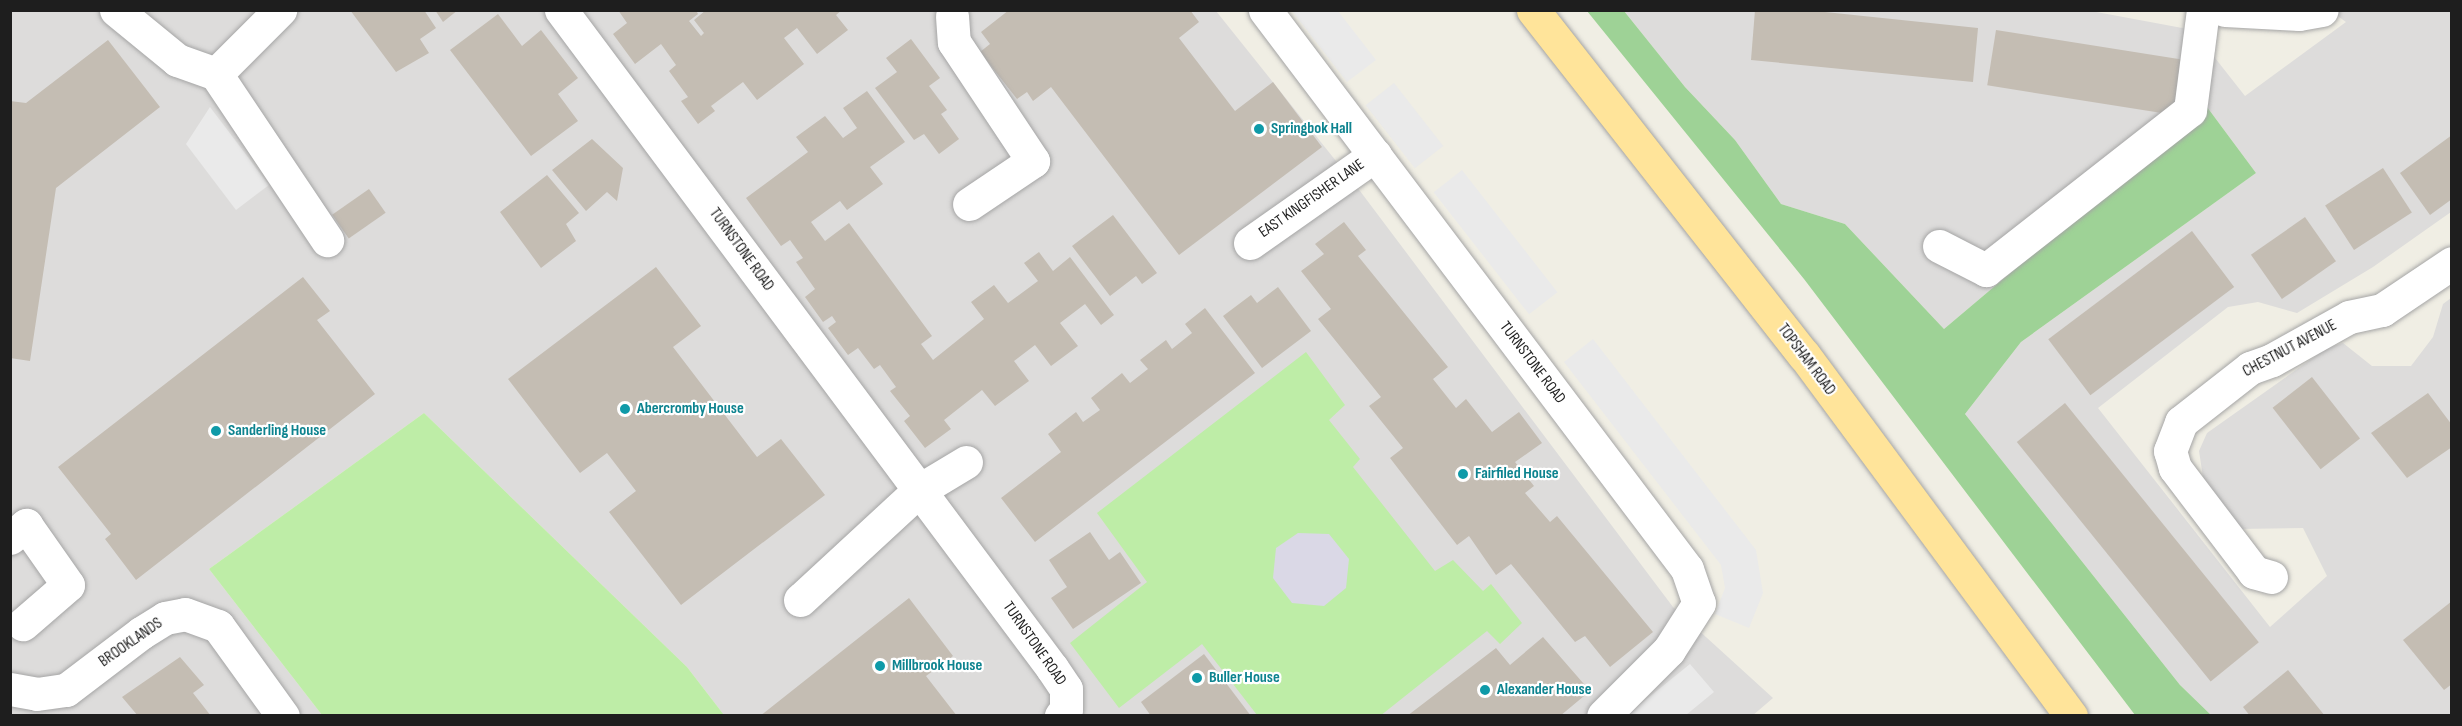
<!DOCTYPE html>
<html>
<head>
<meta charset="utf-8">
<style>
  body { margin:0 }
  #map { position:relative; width:2462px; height:726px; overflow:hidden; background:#f0eee4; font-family:"Sofia Sans Condensed",sans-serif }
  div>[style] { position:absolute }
  .residential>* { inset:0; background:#dddcdb }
  .grass>* { inset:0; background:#beeda7 }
  .forest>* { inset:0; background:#9ed296 }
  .parking>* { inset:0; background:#eaeaea; transform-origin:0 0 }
  .plaza>* { inset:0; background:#dad8e6 }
  .building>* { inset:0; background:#c4bdb3; transform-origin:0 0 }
  .roads { filter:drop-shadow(0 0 2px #a5a5a5) drop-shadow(0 0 2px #a5a5a5) }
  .minor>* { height:33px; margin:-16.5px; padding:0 16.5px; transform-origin:16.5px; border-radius:16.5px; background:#fff }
  .major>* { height:33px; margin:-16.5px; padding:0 16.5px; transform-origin:16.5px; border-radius:16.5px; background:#ffe49a }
  .dots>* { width:16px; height:16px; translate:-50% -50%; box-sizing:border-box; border:3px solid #fff; border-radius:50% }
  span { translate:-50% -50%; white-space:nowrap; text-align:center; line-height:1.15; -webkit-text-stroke:4.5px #fff; paint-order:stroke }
  .culture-label { font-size:16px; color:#0d838f; font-weight:700 }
  .left { translate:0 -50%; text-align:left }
  .street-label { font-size:16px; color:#1e1e1e }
  .frame { position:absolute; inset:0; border:12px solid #1e1e1e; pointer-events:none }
</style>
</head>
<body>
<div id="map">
  <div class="residential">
    <div style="clip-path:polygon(10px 11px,1216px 11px,1360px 191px,1673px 607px,1773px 698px,1752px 716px,724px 715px,687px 667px,424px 413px,209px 569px,322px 715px,11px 715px)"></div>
    <div style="clip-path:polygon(1624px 11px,2091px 11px,2193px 30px,2245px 96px,2346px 22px,2331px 11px,2451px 11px,2451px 212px,2373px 267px,2297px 313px,2258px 302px,2228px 307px,2098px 408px,2270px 627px,2327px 576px,2303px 528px,2238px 529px,2203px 477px,2199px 451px,2207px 433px,2327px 348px,2343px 343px,2372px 366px,2411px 366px,2433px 337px,2443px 304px,2451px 298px,2451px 715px,2211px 715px,2180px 685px,1965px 414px,2021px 342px,2256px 173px,2207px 107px,1944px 329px,1845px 224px,1781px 204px,1735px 140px,1685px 87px)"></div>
  </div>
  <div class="grass">
    <div style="clip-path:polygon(1306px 352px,1345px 405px,1329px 420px,1360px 459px,1353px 467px,1435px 571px,1453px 560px,1483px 591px,1491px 584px,1522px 623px,1500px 644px,1487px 631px,1380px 716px,1257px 715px,1202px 644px,1119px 708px,1070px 643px,1147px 582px,1097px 513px)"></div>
    <div style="clip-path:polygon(424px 413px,687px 667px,724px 715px,322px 715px,209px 569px)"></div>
  </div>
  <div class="forest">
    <div style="clip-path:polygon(1587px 11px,1624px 11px,1685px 87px,1735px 140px,1781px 204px,1845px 224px,1944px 329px,2207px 107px,2256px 173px,2021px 342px,1965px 414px,2180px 685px,2211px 715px,2135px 715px,1804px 279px)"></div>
  </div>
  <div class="parking">
    <div style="clip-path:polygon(1292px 11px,1338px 11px,1376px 60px,1347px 82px)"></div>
    <div style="left:1394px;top:83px;width:80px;height:36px;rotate:52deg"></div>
    <div style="clip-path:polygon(210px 107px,269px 185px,236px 210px,186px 144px)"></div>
    <div style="left:1462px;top:170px;width:155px;height:36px;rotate:52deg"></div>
    <div style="clip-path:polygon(1593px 339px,1756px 550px,1763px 593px,1749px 628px,1715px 614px,1725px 588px,1721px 565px,1564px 362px)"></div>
    <div style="clip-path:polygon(1690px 664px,1714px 692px,1686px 715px,1627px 715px)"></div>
  </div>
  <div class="plaza">
    <div style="clip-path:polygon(1298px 533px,1329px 534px,1349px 559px,1346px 588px,1324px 606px,1292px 603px,1273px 578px,1276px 548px)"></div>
  </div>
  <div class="building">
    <div style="clip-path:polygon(350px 10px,424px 10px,436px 28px,420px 39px,429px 53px,396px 72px)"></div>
    <div style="clip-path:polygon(435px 10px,458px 10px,443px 22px)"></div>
    <div style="clip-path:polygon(618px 10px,696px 10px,698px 14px,689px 21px,701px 36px,704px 33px,694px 20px,706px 10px,842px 10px,836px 15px,848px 30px,817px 54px,797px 28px,784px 38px,804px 64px,757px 100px,743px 82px,711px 106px,715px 111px,698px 124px,681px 101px,688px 97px,669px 71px,676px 65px,661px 44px,635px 64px,613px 34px,627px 23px)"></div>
    <div style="clip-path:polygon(1009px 10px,1190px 10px,1199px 22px,1179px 38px,1235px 111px,1273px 82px,1322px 147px,1179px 255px,1051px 87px,1033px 101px,1027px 92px,1017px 99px,980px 52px,990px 44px,981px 32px)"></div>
    <div style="clip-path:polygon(1755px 10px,1806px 10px,1978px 28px,1973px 82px,1751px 60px)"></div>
    <div style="clip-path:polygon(498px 14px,522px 46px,541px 30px,578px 78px,558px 94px,578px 121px,531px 156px,450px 50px)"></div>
    <div style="left:1996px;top:30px;width:188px;height:56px;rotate:9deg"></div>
    <div style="clip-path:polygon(911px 39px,940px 78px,929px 86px,947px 110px,941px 114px,959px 139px,939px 154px,924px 134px,914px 140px,875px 88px,897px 72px,886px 58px)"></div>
    <div style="clip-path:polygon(108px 40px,160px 107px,56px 188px,30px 361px,10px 358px,10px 101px,26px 103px)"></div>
    <div style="clip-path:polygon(867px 91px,905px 142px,870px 167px,883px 184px,847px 210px,840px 201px,811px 222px,825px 241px,849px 223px,932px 336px,921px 344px,933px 360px,984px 319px,971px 302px,994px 285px,1008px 303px,1038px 281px,1024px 263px,1039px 252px,1053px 271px,1070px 257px,1114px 315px,1101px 325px,1085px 304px,1060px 323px,1078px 346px,1051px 366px,1035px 345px,1014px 361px,1029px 381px,995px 406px,982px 390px,944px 420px,951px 429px,925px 448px,904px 421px,910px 416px,890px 391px,896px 387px,880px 365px,874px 369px,858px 348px,848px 355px,828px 328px,836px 322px,832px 316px,823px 322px,805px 297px,815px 289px,796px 262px,803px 258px,790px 240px,781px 246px,746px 198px,808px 152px,796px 137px,825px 116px,843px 138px,857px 128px,843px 108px)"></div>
    <div style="clip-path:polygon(2452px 135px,2452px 199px,2430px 215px,2400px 173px)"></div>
    <div style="clip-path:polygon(592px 139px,623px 168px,617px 201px,607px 192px,586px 211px,552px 170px)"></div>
    <div style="left:2383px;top:168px;width:53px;height:69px;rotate:57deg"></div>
    <div style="clip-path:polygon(547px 175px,579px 213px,566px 224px,576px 241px,541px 268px,500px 212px)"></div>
    <div style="left:369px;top:189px;width:29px;height:45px;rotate:55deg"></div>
    <div style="clip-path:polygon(1113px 215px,1157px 273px,1142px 284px,1136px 276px,1110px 296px,1072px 246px)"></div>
    <div style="left:2305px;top:217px;width:54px;height:66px;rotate:55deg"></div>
    <div style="clip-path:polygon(1344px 222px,1366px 250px,1358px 256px,1448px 367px,1433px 379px,1456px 408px,1466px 399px,1492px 432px,1519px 412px,1542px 443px,1515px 462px,1534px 486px,1525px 493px,1550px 522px,1557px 516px,1653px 632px,1610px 667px,1585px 636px,1575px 642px,1511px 564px,1496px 575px,1469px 536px,1457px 545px,1390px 458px,1403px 448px,1369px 406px,1381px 397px,1318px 319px,1331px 309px,1301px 271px,1324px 254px,1315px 244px)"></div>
    <div style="left:2192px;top:231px;width:70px;height:180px;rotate:53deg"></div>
    <div style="clip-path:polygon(656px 267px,701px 326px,673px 347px,757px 457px,781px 439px,825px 495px,681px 605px,609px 512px,636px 491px,607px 453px,580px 473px,508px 379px)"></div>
    <div style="clip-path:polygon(303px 277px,330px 311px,317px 320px,375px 394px,136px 580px,105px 539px,111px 534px,58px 467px)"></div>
    <div style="clip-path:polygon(1278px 287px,1311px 331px,1262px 368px,1223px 316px,1251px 295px,1257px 303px)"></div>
    <div style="clip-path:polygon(1205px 308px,1255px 373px,1035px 542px,1001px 498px,1061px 452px,1048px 434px,1076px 412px,1083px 422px,1100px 410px,1091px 398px,1122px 373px,1130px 383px,1148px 369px,1140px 360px,1166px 340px,1172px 349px,1192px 333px,1185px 324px)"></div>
    <div style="left:2312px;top:377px;width:78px;height:50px;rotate:52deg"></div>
    <div style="clip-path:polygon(2428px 393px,2452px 425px,2452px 447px,2407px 478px,2371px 433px)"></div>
    <div style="left:2065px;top:403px;width:308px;height:62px;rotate:51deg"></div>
    <div style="clip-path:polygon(1090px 532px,1109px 560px,1120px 552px,1141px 583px,1073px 629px,1051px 598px,1067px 587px,1049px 560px)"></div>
    <div style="clip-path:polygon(909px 598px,953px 656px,926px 676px,957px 716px,760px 716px)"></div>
    <div style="clip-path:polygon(2452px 601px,2452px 684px,2444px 690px,2403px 640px)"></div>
    <div style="clip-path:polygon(1543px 637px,1590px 691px,1560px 716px,1407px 716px,1496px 648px,1510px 665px)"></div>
    <div style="clip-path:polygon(1204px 654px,1251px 716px,1151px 716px,1141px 702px)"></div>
    <div style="clip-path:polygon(180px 657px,204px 685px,193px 693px,211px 716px,138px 716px,122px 697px)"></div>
    <div style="clip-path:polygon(2288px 670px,2325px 716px,2250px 716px,2243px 707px)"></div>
  </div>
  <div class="roads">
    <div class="minor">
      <div style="left:116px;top:10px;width:79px;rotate:39.3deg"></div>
      <div style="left:177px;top:60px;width:41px;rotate:19.7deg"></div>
      <div style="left:561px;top:10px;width:821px;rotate:53.27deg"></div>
      <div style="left:1052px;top:668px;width:25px;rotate:56deg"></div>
      <div style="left:1066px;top:689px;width:20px;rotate:90deg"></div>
      <div style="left:1066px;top:709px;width:9px;rotate:126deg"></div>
      <div style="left:1265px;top:10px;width:700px;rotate:52.95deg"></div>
      <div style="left:1687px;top:569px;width:36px;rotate:71deg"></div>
      <div style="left:1699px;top:603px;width:56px;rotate:122.6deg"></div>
      <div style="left:1669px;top:650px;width:93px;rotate:135deg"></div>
      <div style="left:2225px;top:10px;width:74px;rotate:3.1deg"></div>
      <div style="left:2299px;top:14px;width:23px;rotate:-10deg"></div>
      <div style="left:952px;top:16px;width:26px;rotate:86deg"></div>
      <div style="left:954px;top:42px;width:143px;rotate:56.4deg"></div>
      <div style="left:1033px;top:161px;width:77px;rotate:146.1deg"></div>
      <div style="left:216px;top:74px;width:200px;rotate:56.2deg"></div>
      <div style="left:216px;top:74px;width:91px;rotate:-45deg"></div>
      <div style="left:1250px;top:243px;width:153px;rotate:-35.1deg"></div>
      <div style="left:1939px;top:246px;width:53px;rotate:27.1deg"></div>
      <div style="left:1986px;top:270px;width:259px;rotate:-38.1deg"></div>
      <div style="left:2190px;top:110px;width:101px;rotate:-82.6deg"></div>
      <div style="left:10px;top:538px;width:21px;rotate:-39deg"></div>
      <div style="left:26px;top:525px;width:73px;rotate:55deg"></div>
      <div style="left:68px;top:585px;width:60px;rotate:139.1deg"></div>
      <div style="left:2271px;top:577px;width:18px;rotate:-164deg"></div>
      <div style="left:2254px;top:572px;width:131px;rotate:-127.2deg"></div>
      <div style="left:2175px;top:468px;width:18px;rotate:-106deg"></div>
      <div style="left:2170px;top:451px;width:31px;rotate:-69deg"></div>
      <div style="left:2181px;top:422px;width:88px;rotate:-38deg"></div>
      <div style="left:2250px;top:368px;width:23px;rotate:-20deg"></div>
      <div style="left:2272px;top:360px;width:88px;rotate:-29.2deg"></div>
      <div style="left:2349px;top:317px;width:34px;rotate:-12deg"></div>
      <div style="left:2382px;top:310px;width:84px;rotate:-33.9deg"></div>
      <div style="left:800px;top:600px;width:161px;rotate:-42.7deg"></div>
      <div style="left:918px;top:491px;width:56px;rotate:-31.1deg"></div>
      <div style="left:10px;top:689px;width:27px;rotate:10deg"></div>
      <div style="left:37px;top:694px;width:29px;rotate:-8deg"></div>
      <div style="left:66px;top:690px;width:94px;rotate:-37.2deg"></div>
      <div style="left:141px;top:633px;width:28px;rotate:-32deg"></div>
      <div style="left:165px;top:618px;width:20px;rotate:-11deg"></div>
      <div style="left:185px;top:614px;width:35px;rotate:20deg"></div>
      <div style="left:218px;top:626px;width:111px;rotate:54.2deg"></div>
    </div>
    <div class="major">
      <div style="left:1533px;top:10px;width:439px;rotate:51.9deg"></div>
      <div style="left:1804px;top:355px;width:449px;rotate:53.5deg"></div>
    </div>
  </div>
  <div class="dots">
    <div style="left:1259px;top:129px;background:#0f9aa8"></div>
    <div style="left:625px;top:409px;background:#0f9aa8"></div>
    <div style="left:216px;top:431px;background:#0f9aa8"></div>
    <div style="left:1463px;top:474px;background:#0f9aa8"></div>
    <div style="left:880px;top:666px;background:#0f9aa8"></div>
    <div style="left:1197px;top:678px;background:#0f9aa8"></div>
    <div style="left:1485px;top:690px;background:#0f9aa8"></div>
  </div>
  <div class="culture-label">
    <span class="left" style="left:1271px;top:129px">Springbok Hall</span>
    <span class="left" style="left:637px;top:409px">Abercromby House</span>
    <span class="left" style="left:228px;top:431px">Sanderling House</span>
    <span class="left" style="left:1475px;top:474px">Fairfiled House</span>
    <span class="left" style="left:892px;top:666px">Millbrook House</span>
    <span class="left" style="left:1209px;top:678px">Buller House</span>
    <span class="left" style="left:1497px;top:690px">Alexander House</span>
  </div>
  <div class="street-label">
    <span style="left:1312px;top:199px;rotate:-35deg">EAST KINGFISHER LANE</span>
    <span style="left:741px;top:250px;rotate:54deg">TURNSTONE ROAD</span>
    <span style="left:2290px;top:349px;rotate:-28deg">CHESTNUT AVENUE</span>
    <span style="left:1806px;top:360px;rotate:53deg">TOPSHAM ROAD</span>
    <span style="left:1532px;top:363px;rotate:53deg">TURNSTONE ROAD</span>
    <span style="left:131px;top:643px;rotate:-35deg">BROOKLANDS</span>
    <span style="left:1034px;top:644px;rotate:55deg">TURNSTONE ROAD</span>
  </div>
  <div class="frame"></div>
</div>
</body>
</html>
